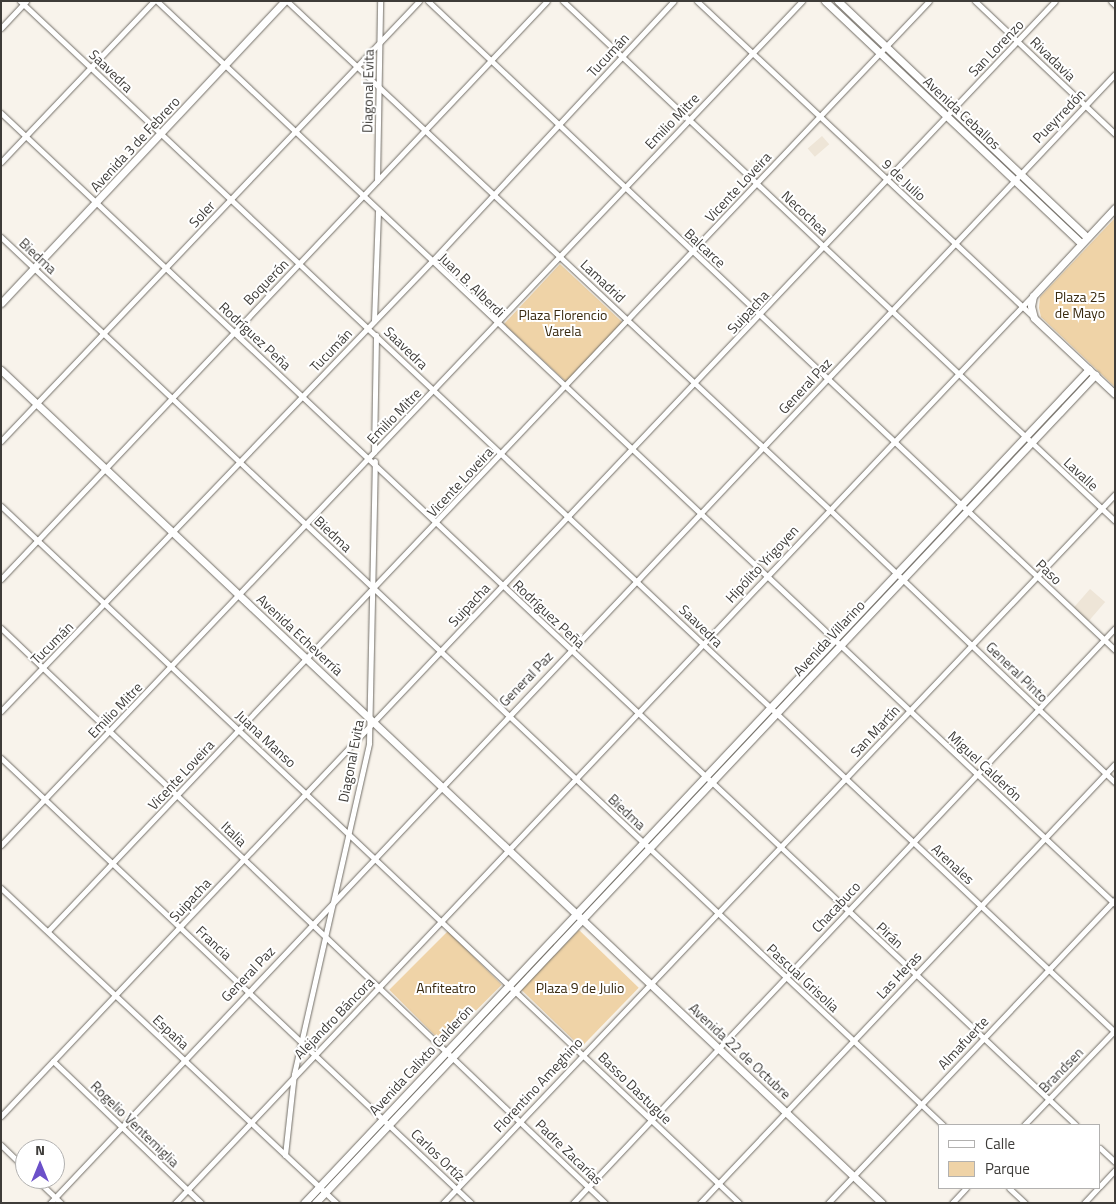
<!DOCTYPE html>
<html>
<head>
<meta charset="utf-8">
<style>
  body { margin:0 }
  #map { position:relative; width:1116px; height:1204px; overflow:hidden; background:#f8f3eb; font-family:"Titillium Web",sans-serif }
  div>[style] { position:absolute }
  .built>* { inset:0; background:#eee5d7; transform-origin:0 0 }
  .green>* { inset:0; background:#efd3a7; transform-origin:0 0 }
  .roads { filter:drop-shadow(0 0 1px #716d66) drop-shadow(0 0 1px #716d66) }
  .street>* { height:5px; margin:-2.5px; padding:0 2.5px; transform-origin:2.5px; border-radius:2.5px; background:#fff }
  .secondary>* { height:7px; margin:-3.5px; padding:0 3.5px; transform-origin:3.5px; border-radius:3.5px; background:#fff }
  span { translate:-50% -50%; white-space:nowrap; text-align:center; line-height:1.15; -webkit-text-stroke:4px #fff; paint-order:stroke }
  .street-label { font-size:14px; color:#3e3c39 }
  .park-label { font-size:14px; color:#3a2b11 }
  .frame { position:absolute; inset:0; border:2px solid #3e3c39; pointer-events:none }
  .legend { position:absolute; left:938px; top:1124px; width:162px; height:65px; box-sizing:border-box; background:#fff; border:1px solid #b2b1b0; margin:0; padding:6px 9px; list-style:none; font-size:15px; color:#3e3c39 }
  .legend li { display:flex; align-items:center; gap:10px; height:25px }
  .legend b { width:25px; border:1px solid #b2b1b0 }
  .north { position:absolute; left:15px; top:1139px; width:50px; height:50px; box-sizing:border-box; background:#fff; border:1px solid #b2b1b0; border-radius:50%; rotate:0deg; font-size:14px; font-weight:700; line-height:20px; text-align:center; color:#3e3c39 }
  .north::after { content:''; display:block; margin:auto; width:18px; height:22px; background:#6b50c9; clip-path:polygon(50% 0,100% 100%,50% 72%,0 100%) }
</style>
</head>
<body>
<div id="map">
  <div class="built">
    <div style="left:822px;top:136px;width:11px;height:19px;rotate:49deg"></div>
    <div style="left:1090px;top:589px;width:20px;height:25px;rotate:41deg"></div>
  </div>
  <div class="green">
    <div style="clip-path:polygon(1115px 218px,1115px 387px,1041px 317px,1039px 308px,1040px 297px)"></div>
    <div style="left:560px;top:264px;width:88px;height:82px;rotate:43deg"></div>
    <div style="left:579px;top:930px;width:83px;height:83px;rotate:44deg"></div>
    <div style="left:448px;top:931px;width:76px;height:83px;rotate:45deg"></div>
  </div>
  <div class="roads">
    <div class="street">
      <div style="left:20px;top:1px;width:1504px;rotate:43.28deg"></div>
      <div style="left:157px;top:1px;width:1317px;rotate:43.31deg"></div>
      <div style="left:287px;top:1px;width:744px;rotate:43.15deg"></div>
      <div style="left:830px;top:510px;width:394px;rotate:43.7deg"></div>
      <div style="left:428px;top:1px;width:945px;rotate:43.37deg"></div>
      <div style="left:563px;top:1px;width:758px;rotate:43.29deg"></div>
      <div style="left:697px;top:1px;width:462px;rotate:43.2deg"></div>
      <div style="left:975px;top:1px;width:193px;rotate:43.5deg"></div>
      <div style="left:1111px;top:1px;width:6px;rotate:45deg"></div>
      <div style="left:1px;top:28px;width:37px;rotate:-47deg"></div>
      <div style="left:1px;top:113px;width:1476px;rotate:43.27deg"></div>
      <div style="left:1px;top:162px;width:222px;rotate:-46.5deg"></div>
      <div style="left:377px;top:181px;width:180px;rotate:-89deg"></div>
      <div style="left:1px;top:237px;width:1295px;rotate:43.31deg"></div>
      <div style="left:374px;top:321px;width:111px;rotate:-87.9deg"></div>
      <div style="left:1px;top:441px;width:607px;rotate:-46.47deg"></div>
      <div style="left:374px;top:452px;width:117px;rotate:-89deg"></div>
      <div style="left:1px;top:506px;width:1015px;rotate:43.36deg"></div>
      <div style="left:1px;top:579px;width:795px;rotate:-46.63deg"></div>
      <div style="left:1px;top:628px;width:834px;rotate:43.59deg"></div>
      <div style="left:1px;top:711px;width:623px;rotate:-46.24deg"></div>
      <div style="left:432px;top:261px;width:355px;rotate:-47.1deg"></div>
      <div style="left:1px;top:758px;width:647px;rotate:43.43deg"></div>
      <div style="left:1px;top:845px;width:1164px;rotate:-46.5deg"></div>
      <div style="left:1px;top:888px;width:461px;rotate:43.2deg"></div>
      <div style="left:48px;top:931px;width:1281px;rotate:-46.55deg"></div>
      <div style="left:53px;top:1061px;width:205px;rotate:43.8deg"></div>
      <div style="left:1px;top:1116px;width:1534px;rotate:-46.61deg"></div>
      <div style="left:1024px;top:1125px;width:132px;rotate:-46.2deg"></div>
      <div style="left:1px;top:1145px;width:33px;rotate:44deg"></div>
      <div style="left:1100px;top:1148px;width:21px;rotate:43deg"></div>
      <div style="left:285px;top:1155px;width:81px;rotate:-83.7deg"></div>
      <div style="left:294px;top:1074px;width:339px;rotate:-77.2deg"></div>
      <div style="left:369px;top:743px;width:282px;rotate:-88.8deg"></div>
      <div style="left:36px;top:1179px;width:35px;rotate:44deg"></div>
      <div style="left:1100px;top:1186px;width:22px;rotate:-47deg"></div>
      <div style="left:1009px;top:1188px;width:22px;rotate:43deg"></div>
      <div style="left:50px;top:1203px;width:1552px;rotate:-46.67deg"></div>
      <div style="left:175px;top:1203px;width:1248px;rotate:-46.62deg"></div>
      <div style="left:443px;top:1203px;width:977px;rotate:-46.53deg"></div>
      <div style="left:573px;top:1203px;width:790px;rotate:-46.69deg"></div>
      <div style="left:700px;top:1203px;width:604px;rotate:-46.61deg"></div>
      <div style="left:828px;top:1203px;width:418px;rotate:-46.6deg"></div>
      <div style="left:952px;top:1203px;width:21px;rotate:-47deg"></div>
      <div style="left:1084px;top:1203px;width:21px;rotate:-47deg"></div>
    </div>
    <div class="secondary">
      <div style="left:825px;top:1px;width:352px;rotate:43.4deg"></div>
      <div style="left:838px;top:1px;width:343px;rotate:43.5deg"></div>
      <div style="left:1115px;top:208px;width:120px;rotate:133deg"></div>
      <div style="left:1033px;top:296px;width:10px;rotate:101deg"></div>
      <div style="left:1031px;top:306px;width:12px;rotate:76deg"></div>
      <div style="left:1034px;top:318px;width:111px;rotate:43.2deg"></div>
      <div style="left:1px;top:303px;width:415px;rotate:-46.8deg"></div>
      <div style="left:1px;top:370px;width:1212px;rotate:43.4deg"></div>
      <div style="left:304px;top:1203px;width:1145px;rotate:-46.73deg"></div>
      <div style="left:315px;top:1203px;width:1138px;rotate:-46.71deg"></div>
    </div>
  </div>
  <div class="street-label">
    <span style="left:996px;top:48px;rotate:-46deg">San Lorenzo</span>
    <span style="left:608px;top:55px;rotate:-47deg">Tucumán</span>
    <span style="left:1053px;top:59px;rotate:44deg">Rivadavia</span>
    <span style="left:111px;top:71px;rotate:44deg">Saavedra</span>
    <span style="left:368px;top:91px;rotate:-89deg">Diagonal Evita</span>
    <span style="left:962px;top:113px;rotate:43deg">Avenida Ceballos</span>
    <span style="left:1059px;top:116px;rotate:-46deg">Pueyrredón</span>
    <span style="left:672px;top:121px;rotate:-46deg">Emilio Mitre</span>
    <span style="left:135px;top:144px;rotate:-47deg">Avenida 3 de Febrero</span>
    <span style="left:904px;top:180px;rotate:43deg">9 de Julio</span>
    <span style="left:738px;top:187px;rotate:-47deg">Vicente Loveira</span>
    <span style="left:805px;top:213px;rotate:43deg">Necochea</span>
    <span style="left:202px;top:214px;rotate:-47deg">Soler</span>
    <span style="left:705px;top:248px;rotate:43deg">Balcarce</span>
    <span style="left:38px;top:256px;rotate:43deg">Biedma</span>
    <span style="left:603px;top:281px;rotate:43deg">Lamadrid</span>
    <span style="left:266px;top:282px;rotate:-46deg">Boquerón</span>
    <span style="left:472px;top:285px;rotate:44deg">Juan B. Alberdi</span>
    <span style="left:748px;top:312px;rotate:-47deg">Suipacha</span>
    <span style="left:255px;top:336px;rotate:43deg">Rodríguez Peña</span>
    <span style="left:406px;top:348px;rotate:44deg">Saavedra</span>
    <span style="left:331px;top:350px;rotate:-46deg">Tucumán</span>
    <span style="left:805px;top:386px;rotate:-47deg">General Paz</span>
    <span style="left:394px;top:416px;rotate:-46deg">Emilio Mitre</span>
    <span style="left:1081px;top:474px;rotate:43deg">Lavalle</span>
    <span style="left:460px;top:482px;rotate:-47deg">Vicente Loveira</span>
    <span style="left:333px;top:534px;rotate:43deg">Biedma</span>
    <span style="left:762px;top:564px;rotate:-47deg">Hipólito Yrigoyen</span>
    <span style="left:1049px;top:572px;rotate:44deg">Paso</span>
    <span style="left:469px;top:605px;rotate:-47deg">Suipacha</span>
    <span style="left:549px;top:614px;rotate:43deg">Rodríguez Peña</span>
    <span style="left:701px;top:626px;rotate:44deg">Saavedra</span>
    <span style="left:300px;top:635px;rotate:43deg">Avenida Echeverría</span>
    <span style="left:829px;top:638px;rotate:-47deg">Avenida Villarino</span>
    <span style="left:52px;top:643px;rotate:-45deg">Tucumán</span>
    <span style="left:1017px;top:672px;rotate:44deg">General Pinto</span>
    <span style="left:526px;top:679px;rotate:-46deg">General Paz</span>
    <span style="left:115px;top:710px;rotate:-46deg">Emilio Mitre</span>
    <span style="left:875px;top:731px;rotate:-47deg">San Martín</span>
    <span style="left:266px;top:739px;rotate:43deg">Juana Manso</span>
    <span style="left:351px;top:761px;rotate:-79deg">Diagonal Evita</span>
    <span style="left:985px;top:766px;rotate:43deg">Miguel Calderón</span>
    <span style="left:181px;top:775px;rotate:-47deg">Vicente Loveira</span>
    <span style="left:627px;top:812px;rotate:43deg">Biedma</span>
    <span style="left:234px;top:834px;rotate:44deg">Italia</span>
    <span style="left:953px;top:864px;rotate:43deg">Arenales</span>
    <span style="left:190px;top:900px;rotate:-47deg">Suipacha</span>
    <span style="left:836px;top:907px;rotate:-47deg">Chacabuco</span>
    <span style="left:890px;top:935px;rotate:43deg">Pirán</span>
    <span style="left:214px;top:943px;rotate:43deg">Francia</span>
    <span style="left:248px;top:974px;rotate:-46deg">General Paz</span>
    <span style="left:899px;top:975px;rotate:-47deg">Las Heras</span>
    <span style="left:803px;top:978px;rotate:43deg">Pascual Grisolia</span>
    <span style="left:334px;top:1018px;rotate:-46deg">Alejandro Báncora</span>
    <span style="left:171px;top:1032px;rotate:43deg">España</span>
    <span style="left:963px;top:1043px;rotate:-47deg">Almafuerte</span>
    <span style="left:740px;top:1051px;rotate:43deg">Avenida 22 de Octubre</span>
    <span style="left:421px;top:1060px;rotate:-47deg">Avenida Calixto Calderón</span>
    <span style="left:1061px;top:1070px;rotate:-46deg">Brandsen</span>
    <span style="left:538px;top:1085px;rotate:-47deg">Florentino Ameghino</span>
    <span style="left:635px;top:1088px;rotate:44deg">Basso Dastugue</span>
    <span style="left:135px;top:1124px;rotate:44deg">Rogelio Ventemiglia</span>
    <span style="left:569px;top:1152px;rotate:44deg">Padre Zacarías</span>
    <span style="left:438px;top:1155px;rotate:44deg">Carlos Ortíz</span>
  </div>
  <div class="park-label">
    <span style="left:1080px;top:305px">Plaza 25<br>de Mayo</span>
    <span style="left:563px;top:323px">Plaza Florencio<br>Varela</span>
    <span style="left:446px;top:988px">Anfiteatro</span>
    <span style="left:580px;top:988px">Plaza 9 de Julio</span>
  </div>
  <div class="frame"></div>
  <ul class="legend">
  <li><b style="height:6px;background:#fff"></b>Calle</li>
  <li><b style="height:14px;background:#efd3a7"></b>Parque</li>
  </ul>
  <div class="north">N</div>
</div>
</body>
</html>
